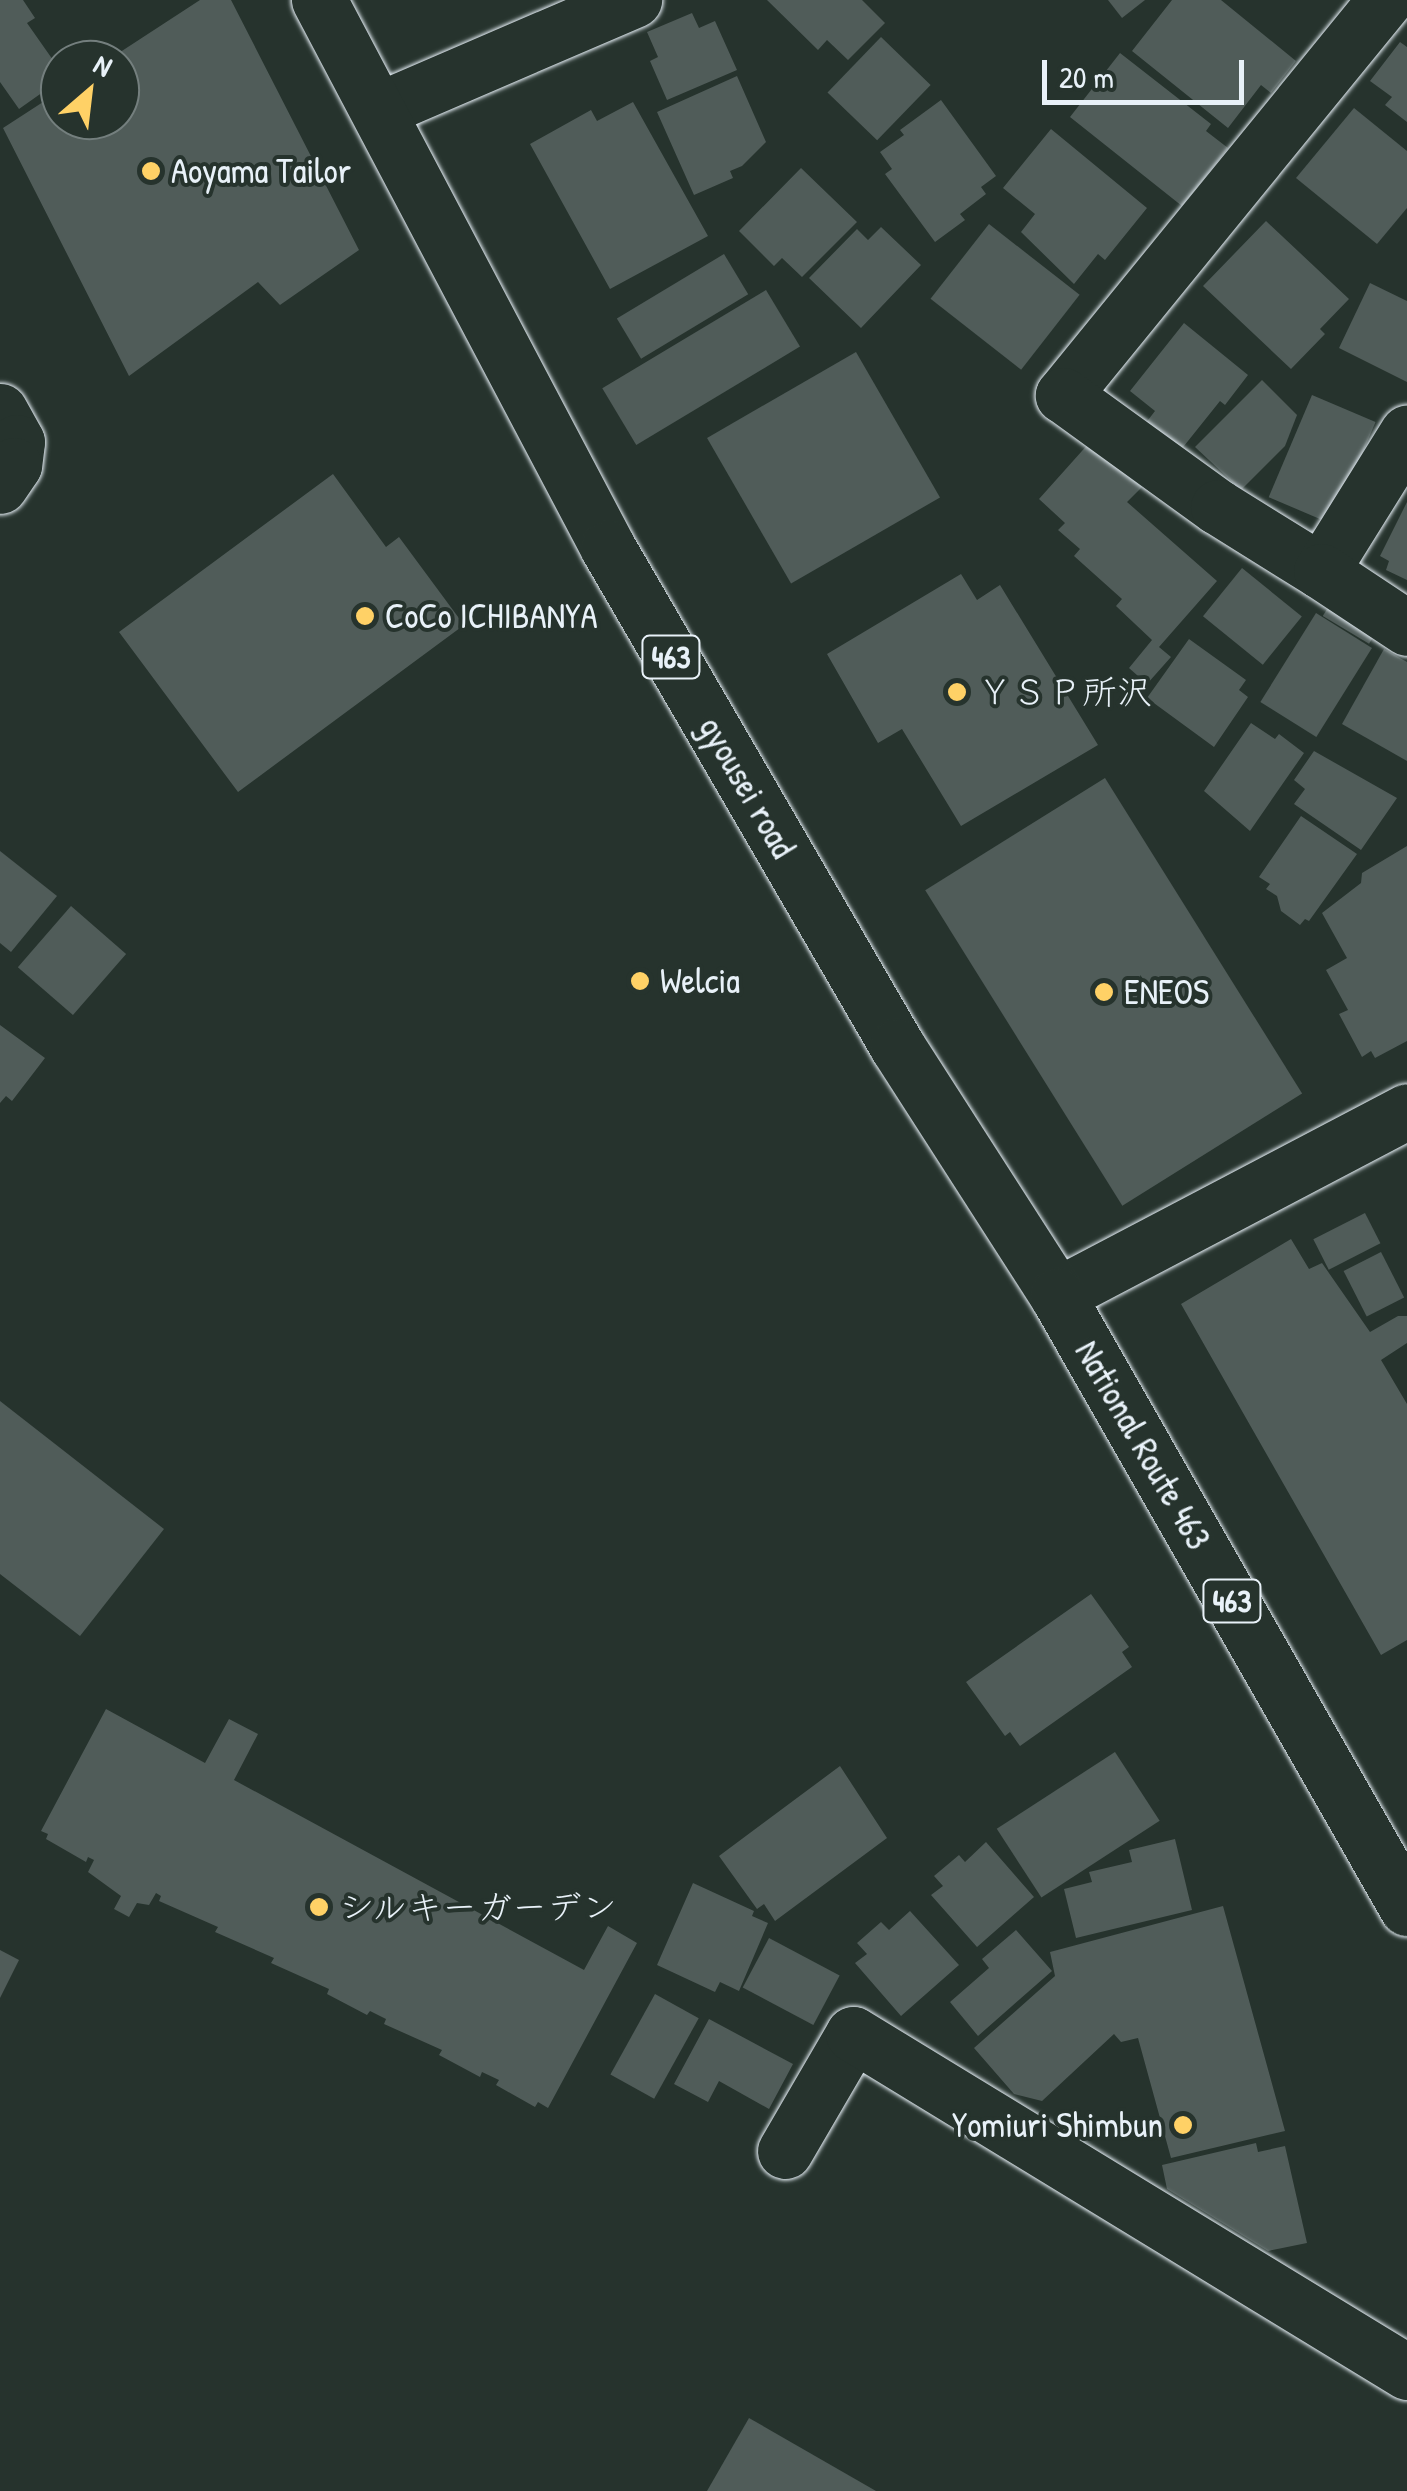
<!DOCTYPE html>
<html>
<head>
<meta charset="utf-8">
<style>
  body { margin:0 }
  #map { position:relative; width:1407px; height:2491px; overflow:hidden; background:#26332d; font-family:"Patrick Hand","Klee One",sans-serif }
  div>[style] { position:absolute }
  .building>* { inset:0; background:#505c59; transform-origin:0 0 }
  .roads { filter:drop-shadow(0 0 2px #e8f1f8) drop-shadow(0 0 2px #e8f1f8) }
  .minor>* { height:55px; margin:-27.5px; padding:0 27.5px; transform-origin:27.5px; border-radius:27.5px; background:#26332d }
  .trunk>* { height:55px; margin:-27.5px; padding:0 27.5px; transform-origin:27.5px; border-radius:27.5px; background:#26332d }
  .dots>* { width:28px; height:28px; translate:-50% -50%; box-sizing:border-box; border:5px solid #26332d; border-radius:50% }
  span { translate:-50% -50%; white-space:nowrap; text-align:center; line-height:1.15; -webkit-text-stroke:8px #26332d; paint-order:stroke }
  .shield-label span { padding:2px 8px; background:#26332d; border:2px solid; border-radius:8px; -webkit-text-stroke-width:0 }
  .shield-label { font-size:32px; color:#e8f1f8; font-weight:700 }
  .poi-label { font-size:35px; color:#e8f1f8 }
  .left { translate:0 -50%; text-align:left }
  .right { translate:-100% -50%; text-align:right }
  .street-label { font-size:35px; color:#e8f1f8 }
  .north { position:absolute; left:40px; top:40px; width:100px; height:100px; box-sizing:border-box; background:#26332d; border:2px solid #747f7e; border-radius:50%; rotate:28deg; font-size:28px; font-weight:700; line-height:40px; text-align:center; color:#e8f1f8 }
  .north::after { content:''; display:block; margin:auto; width:35px; height:45px; background:#ffd166; clip-path:polygon(50% 0,100% 100%,50% 72%,0 100%) }
  .scale { position:absolute; left:1042px; top:60px; width:202px; height:45px; box-sizing:border-box; border:5px solid #e8f1f8; border-top:0; padding-left:12px; font-size:30px; line-height:35px; white-space:nowrap; color:#e8f1f8; -webkit-text-stroke:8px #26332d; paint-order:stroke }
</style>
</head>
<body>
<div id="map">
  <div class="building">
    <div style="clip-path:polygon(0 0,23px 0,35px 18px,27px 23px,60px 70px,60px 80px,19px 109px,0 82px)"></div>
    <div style="clip-path:polygon(200px 0,231px 0,359px 250px,280px 305px,258px 282px,129px 376px,3px 128px,60px 91px,60px 120px,120px 120px,120px 60px,108px 60px)"></div>
    <div style="clip-path:polygon(767px 0,862px 0,885px 23px,848px 60px,827px 40px,818px 50px)"></div>
    <div style="clip-path:polygon(1108px 0,1145px 0,1122px 18px)"></div>
    <div style="clip-path:polygon(1172px 0,1221px 0,1296px 61px,1271px 93px,1261px 85px,1228px 128px,1132px 51px)"></div>
    <div style="clip-path:polygon(692px 13px,699px 28px,715px 21px,737px 70px,667px 100px,650px 61px,658px 57px,647px 32px)"></div>
    <div style="left:881px;top:37px;width:69px;height:77px;rotate:44deg"></div>
    <div style="clip-path:polygon(1400px 42px,1407px 47px,1407px 122px,1385px 105px,1392px 97px,1370px 81px)"></div>
    <div style="clip-path:polygon(1120px 53px,1211px 124px,1206px 131px,1228px 148px,1182px 206px,1070px 117px)"></div>
    <div style="clip-path:polygon(737px 76px,766px 142px,742px 166px,730px 171px,733px 178px,694px 195px,657px 112px)"></div>
    <div style="clip-path:polygon(941px 100px,996px 176px,981px 187px,986px 194px,960px 214px,965px 220px,935px 242px,885px 174px,892px 169px,880px 152px,904px 135px,900px 130px)"></div>
    <div style="clip-path:polygon(633px 102px,708px 236px,610px 289px,530px 144px,591px 110px,597px 121px)"></div>
    <div style="clip-path:polygon(1354px 108px,1407px 151px,1407px 208px,1377px 244px,1296px 178px)"></div>
    <div style="clip-path:polygon(1051px 129px,1147px 208px,1105px 260px,1098px 254px,1074px 284px,1021px 232px,1035px 214px,1003px 188px)"></div>
    <div style="clip-path:polygon(801px 168px,857px 222px,802px 277px,782px 258px,774px 266px,739px 231px)"></div>
    <div style="clip-path:polygon(1266px 221px,1349px 299px,1320px 329px,1325px 334px,1291px 369px,1203px 286px)"></div>
    <div style="left:989px;top:224px;width:115px;height:95px;rotate:38deg"></div>
    <div style="clip-path:polygon(881px 227px,921px 265px,861px 328px,809px 278px,857px 229px,868px 240px)"></div>
    <div style="left:724px;top:254px;width:47px;height:125px;rotate:59deg"></div>
    <div style="clip-path:polygon(1370px 283px,1407px 301px,1407px 382px,1339px 348px)"></div>
    <div style="left:766px;top:290px;width:66px;height:191px;rotate:59deg"></div>
    <div style="clip-path:polygon(1184px 323px,1248px 375px,1225px 405px,1220px 401px,1180px 451px,1145px 424px,1155px 411px,1130px 391px)"></div>
    <div style="left:856px;top:352px;width:168px;height:172px;rotate:60deg"></div>
    <div style="clip-path:polygon(1262px 380px,1297px 415px,1285px 446px,1241px 490px,1195px 447px)"></div>
    <div style="left:1312px;top:395px;width:69px;height:111px;rotate:23deg"></div>
    <div style="clip-path:polygon(1090px 442px,1142px 487px,1127px 502px,1217px 581px,1159px 647px,1171px 657px,1147px 684px,1129px 668px,1152px 640px,1116px 606px,1122px 599px,1074px 556px,1080px 549px,1058px 530px,1065px 523px,1039px 499px)"></div>
    <div style="clip-path:polygon(333px 474px,386px 547px,399px 537px,464px 625px,238px 792px,119px 632px)"></div>
    <div style="clip-path:polygon(1407px 502px,1407px 580px,1386px 570px,1389px 561px,1380px 556px)"></div>
    <div style="left:1242px;top:568px;width:77px;height:62px;rotate:39deg"></div>
    <div style="clip-path:polygon(961px 574px,977px 600px,1000px 585px,1098px 745px,961px 826px,902px 729px,878px 743px,827px 654px)"></div>
    <div style="left:1330px;top:604px;width:54px;height:14px;rotate:31deg"></div>
    <div style="left:1316px;top:613px;width:66px;height:105px;rotate:32deg"></div>
    <div style="clip-path:polygon(1189px 639px,1246px 680px,1239px 690px,1248px 697px,1214px 747px,1147px 698px)"></div>
    <div style="clip-path:polygon(1384px 649px,1407px 662px,1407px 761px,1342px 724px)"></div>
    <div style="clip-path:polygon(1251px 723px,1275px 739px,1279px 734px,1304px 753px,1250px 831px,1204px 791px)"></div>
    <div style="clip-path:polygon(1314px 751px,1397px 798px,1361px 850px,1294px 804px,1305px 789px,1294px 780px)"></div>
    <div style="left:1105px;top:778px;width:372px;height:212px;rotate:58deg"></div>
    <div style="clip-path:polygon(1301px 816px,1357px 854px,1309px 921px,1305px 919px,1300px 925px,1281px 911px,1277px 896px,1266px 889px,1270px 884px,1259px 877px)"></div>
    <div style="clip-path:polygon(1407px 846px,1407px 1041px,1375px 1058px,1371px 1051px,1362px 1057px,1339px 1014px,1348px 1010px,1326px 970px,1347px 958px,1322px 913px,1361px 883px,1362px 873px)"></div>
    <div style="clip-path:polygon(0 851px,57px 896px,11px 952px,0 943px)"></div>
    <div style="left:71px;top:906px;width:73px;height:81px;rotate:41deg"></div>
    <div style="clip-path:polygon(0 1025px,45px 1058px,12px 1101px,6px 1096px,0 1103px)"></div>
    <div style="left:1365px;top:1213px;width:34px;height:58px;rotate:63deg"></div>
    <div style="clip-path:polygon(1291px 1239px,1309px 1269px,1322px 1263px,1370px 1332px,1398px 1316px,1407px 1316px,1407px 1343px,1381px 1360px,1407px 1404px,1407px 1640px,1381px 1655px,1181px 1304px)"></div>
    <div style="left:1381px;top:1252px;width:51px;height:42px;rotate:63deg"></div>
    <div style="clip-path:polygon(0 1401px,164px 1529px,80px 1636px,0 1574px)"></div>
    <div style="clip-path:polygon(1091px 1594px,1129px 1647px,1122px 1652px,1132px 1667px,1020px 1746px,1010px 1732px,1005px 1736px,966px 1682px)"></div>
    <div style="clip-path:polygon(106px 1709px,205px 1763px,229px 1719px,258px 1734px,234px 1780px,584px 1970px,608px 1926px,637px 1943px,548px 2108px,538px 2102px,535px 2107px,496px 2085px,499px 2080px,482px 2072px,480px 2077px,439px 2055px,442px 2050px,384px 2024px,386px 2019px,370px 2011px,367px 2015px,327px 1994px,329px 1989px,271px 1963px,274px 1958px,215px 1932px,218px 1927px,159px 1901px,161px 1896px,156px 1893px,149px 1905px,137px 1903px,129px 1917px,114px 1909px,121px 1896px,88px 1872px,94px 1860px,88px 1857px,86px 1862px,46px 1839px,48px 1834px,41px 1831px)"></div>
    <div style="left:1115px;top:1752px;width:82px;height:141px;rotate:57deg"></div>
    <div style="clip-path:polygon(840px 1766px,887px 1838px,775px 1921px,764px 1904px,757px 1909px,719px 1856px)"></div>
    <div style="clip-path:polygon(1175px 1839px,1192px 1910px,1076px 1938px,1064px 1889px,1092px 1882px,1089px 1872px,1132px 1862px,1129px 1850px)"></div>
    <div style="clip-path:polygon(986px 1842px,1034px 1897px,977px 1947px,931px 1895px,943px 1886px,934px 1876px,959px 1855px,965px 1862px)"></div>
    <div style="clip-path:polygon(693px 1883px,754px 1911px,752px 1916px,768px 1923px,739px 1991px,720px 1982px,715px 1992px,657px 1965px)"></div>
    <div style="clip-path:polygon(1223px 1906px,1285px 2131px,1171px 2158px,1138px 2038px,1121px 2042px,1114px 2034px,1042px 2101px,1014px 2094px,974px 2048px,1055px 1976px,1050px 1952px)"></div>
    <div style="clip-path:polygon(910px 1911px,959px 1965px,901px 2016px,855px 1963px,867px 1954px,857px 1943px,881px 1922px,889px 1930px)"></div>
    <div style="clip-path:polygon(1016px 1930px,1052px 1971px,978px 2036px,950px 2002px,989px 1968px,982px 1959px)"></div>
    <div style="left:769px;top:1938px;width:80px;height:56px;rotate:28deg"></div>
    <div style="clip-path:polygon(0 1950px,19px 1960px,0 1998px)"></div>
    <div style="left:655px;top:1994px;width:50px;height:92px;rotate:29deg"></div>
    <div style="clip-path:polygon(709px 2019px,793px 2064px,769px 2109px,719px 2081px,708px 2102px,674px 2084px)"></div>
    <div style="clip-path:polygon(1256px 2143px,1258px 2152px,1285px 2146px,1307px 2243px,1268px 2251px,1167px 2189px,1162px 2165px)"></div>
    <div style="clip-path:polygon(749px 2418px,876px 2491px,707px 2491px)"></div>
  </div>
  <div class="roads">
    <div class="minor">
      <div style="left:1385px;top:0;width:510px;rotate:129.19deg"></div>
      <div style="left:1063px;top:395px;width:191px;rotate:35.9deg"></div>
      <div style="left:1218px;top:507px;width:121px;rotate:31.9deg"></div>
      <div style="left:1321px;top:571px;width:163px;rotate:-58.1deg"></div>
      <div style="left:378px;top:110px;width:279px;rotate:-23.3deg"></div>
      <div style="left:0;top:411px;width:35px;rotate:61deg"></div>
      <div style="left:17px;top:442px;width:23px;rotate:97deg"></div>
      <div style="left:14px;top:465px;width:25px;rotate:124deg"></div>
      <div style="left:1321px;top:571px;width:103px;rotate:33.5deg"></div>
      <div style="left:1057px;top:1295px;width:395px;rotate:-27.7deg"></div>
      <div style="left:785px;top:2151px;width:135px;rotate:-59.8deg"></div>
      <div style="left:853px;top:2034px;width:649px;rotate:31.39deg"></div>
    </div>
    <div class="trunk">
      <div style="left:319px;top:0;width:620px;rotate:62.19deg"></div>
      <div style="left:608px;top:548px;width:576px;rotate:59.87deg"></div>
      <div style="left:897px;top:1046px;width:296px;rotate:57.3deg"></div>
      <div style="left:1057px;top:1295px;width:706px;rotate:60.28deg"></div>
    </div>
  </div>
  <div class="dots">
    <div style="left:151px;top:171px;background:#ffd166"></div>
    <div style="left:365px;top:616px;background:#ffd166"></div>
    <div style="left:957px;top:692px;background:#ffd166"></div>
    <div style="left:640px;top:981px;background:#ffd166"></div>
    <div style="left:1104px;top:992px;background:#ffd166"></div>
    <div style="left:319px;top:1907px;background:#ffd166"></div>
    <div style="left:1183px;top:2125px;background:#ffd166"></div>
  </div>
  <div class="shield-label">
    <span style="left:671px;top:657px">463</span>
    <span style="left:1232px;top:1601px">463</span>
  </div>
  <div class="poi-label">
    <span class="left" style="left:171px;top:171px">Aoyama Tailor</span>
    <span class="left" style="left:385px;top:616px">CoCo ICHIBANYA</span>
    <span class="left" style="left:977px;top:692px">ＹＳＰ所沢</span>
    <span class="left" style="left:660px;top:981px">Welcia</span>
    <span class="left" style="left:1124px;top:992px">ENEOS</span>
    <span class="left" style="left:339px;top:1907px">シルキーガーデン</span>
    <span class="right" style="left:1163px;top:2125px">Yomiuri Shimbun</span>
  </div>
  <div class="street-label">
    <span style="left:747px;top:787px;rotate:60deg">gyousei road</span>
    <span style="left:1143px;top:1445px;rotate:60deg">National Route 463</span>
  </div>
  <div class="north">N</div>
  <div class="scale">20 m</div>
</div>
</body>
</html>
